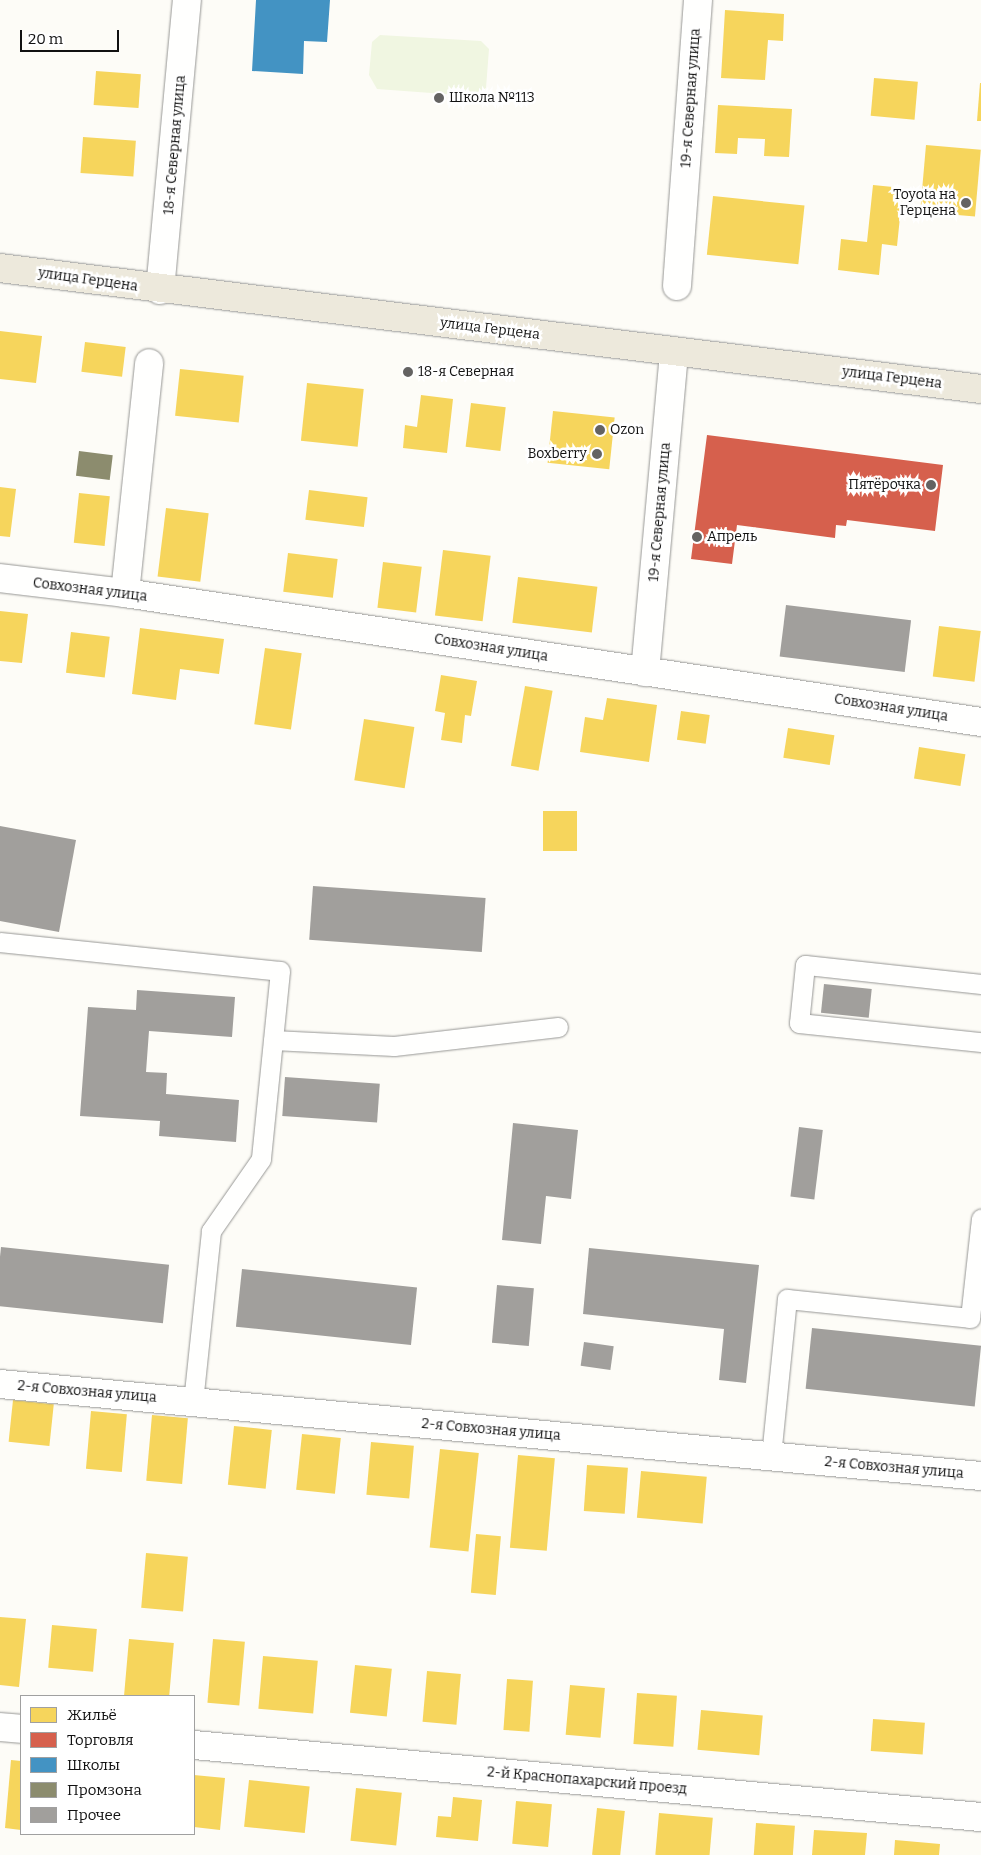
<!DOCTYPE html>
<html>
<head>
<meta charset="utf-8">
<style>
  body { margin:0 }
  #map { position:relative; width:981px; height:1855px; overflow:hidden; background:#fdfcf7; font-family:Bitter,serif }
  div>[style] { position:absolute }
  .pitch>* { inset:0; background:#f0f6e1 }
  .homes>* { inset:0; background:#f6d55c; transform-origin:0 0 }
  .shops>* { inset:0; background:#d6604d }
  .schools>* { inset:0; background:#4393c3 }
  .industry>* { inset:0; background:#8c8c6e; transform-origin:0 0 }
  .building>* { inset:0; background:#a19f9c; transform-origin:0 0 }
  .roads { filter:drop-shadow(0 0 1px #979795) drop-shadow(0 0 1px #979795) }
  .service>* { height:19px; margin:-9.5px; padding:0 9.5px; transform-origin:9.5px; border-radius:9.5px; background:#fffffe }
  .minor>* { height:28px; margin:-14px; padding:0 14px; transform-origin:14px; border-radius:14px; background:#fffffe }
  .primary>* { height:28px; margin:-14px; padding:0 14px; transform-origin:14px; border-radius:14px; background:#ede9dc }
  .dots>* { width:14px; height:14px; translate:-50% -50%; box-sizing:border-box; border:2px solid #fff; border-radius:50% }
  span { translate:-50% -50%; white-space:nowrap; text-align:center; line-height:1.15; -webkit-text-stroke:5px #fff; paint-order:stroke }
  .poi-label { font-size:14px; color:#111 }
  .left { translate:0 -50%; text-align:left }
  .right { translate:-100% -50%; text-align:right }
  .street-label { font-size:14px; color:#111 }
  .legend { position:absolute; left:20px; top:1695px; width:175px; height:140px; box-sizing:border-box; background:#fff; border:1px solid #a0a0a0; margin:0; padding:6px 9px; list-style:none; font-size:15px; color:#111 }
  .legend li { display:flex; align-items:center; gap:10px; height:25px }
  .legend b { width:25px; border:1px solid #a0a0a0 }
  .scale { position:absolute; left:20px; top:30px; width:99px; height:22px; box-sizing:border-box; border:2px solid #111; border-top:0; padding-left:6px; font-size:15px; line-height:18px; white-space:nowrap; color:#111; -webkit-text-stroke:4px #fff; paint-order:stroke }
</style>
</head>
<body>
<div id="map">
  <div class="pitch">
    <div style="clip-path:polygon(380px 35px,481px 41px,489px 49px,486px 88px,472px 96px,377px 89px,369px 75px,372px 42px)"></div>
  </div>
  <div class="homes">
    <div style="clip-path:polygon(725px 10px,784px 14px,783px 41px,768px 40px,765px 80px,721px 78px)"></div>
    <div style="left:96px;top:71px;width:45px;height:34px;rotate:4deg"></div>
    <div style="left:874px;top:78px;width:44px;height:38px;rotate:5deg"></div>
    <div style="clip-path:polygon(980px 83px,981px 83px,981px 121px,977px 121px)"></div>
    <div style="clip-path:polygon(718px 105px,792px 109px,789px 157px,764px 156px,765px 139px,738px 138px,737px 154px,715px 153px)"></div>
    <div style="left:83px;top:137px;width:53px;height:36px;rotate:4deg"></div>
    <div style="left:926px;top:145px;width:55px;height:67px;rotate:5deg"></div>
    <div style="clip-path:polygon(873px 185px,903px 188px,897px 246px,882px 244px,879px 275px,838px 270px,841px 239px,867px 242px)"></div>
    <div style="left:713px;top:196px;width:92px;height:59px;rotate:6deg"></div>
    <div style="clip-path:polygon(0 331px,42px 336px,36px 383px,0 379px)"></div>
    <div style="left:85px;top:342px;width:41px;height:30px;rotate:7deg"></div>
    <div style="left:180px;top:369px;width:64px;height:47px;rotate:6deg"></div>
    <div style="left:307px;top:383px;width:57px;height:58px;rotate:6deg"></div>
    <div style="clip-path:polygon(421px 395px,453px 399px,447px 453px,403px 448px,405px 425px,417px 427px)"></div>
    <div style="left:471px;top:403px;width:35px;height:44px;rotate:7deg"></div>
    <div style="left:553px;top:411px;width:62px;height:52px;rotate:6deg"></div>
    <div style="clip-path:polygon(0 487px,16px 489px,10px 537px,0 536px)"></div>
    <div style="left:309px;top:490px;width:59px;height:30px;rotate:7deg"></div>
    <div style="left:79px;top:493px;width:31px;height:50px;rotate:6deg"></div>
    <div style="left:166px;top:508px;width:43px;height:69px;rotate:7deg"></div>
    <div style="left:443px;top:550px;width:48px;height:66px;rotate:7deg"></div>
    <div style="left:288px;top:553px;width:50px;height:39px;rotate:7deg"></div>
    <div style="left:383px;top:562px;width:39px;height:46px;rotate:7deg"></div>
    <div style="left:518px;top:577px;width:80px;height:46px;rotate:7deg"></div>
    <div style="clip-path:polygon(0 611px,28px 614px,22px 663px,0 661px)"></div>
    <div style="left:939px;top:626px;width:42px;height:51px;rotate:7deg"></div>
    <div style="clip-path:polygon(140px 628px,224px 639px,219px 674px,180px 669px,176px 700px,132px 694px)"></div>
    <div style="left:71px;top:632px;width:39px;height:41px;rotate:7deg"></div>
    <div style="left:265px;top:648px;width:37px;height:77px;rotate:8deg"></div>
    <div style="clip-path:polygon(441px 675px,477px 681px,471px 716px,465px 715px,462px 743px,441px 740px,445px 713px,435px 711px)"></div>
    <div style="left:525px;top:686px;width:28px;height:81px;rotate:10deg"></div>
    <div style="clip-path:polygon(607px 698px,657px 705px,649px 762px,580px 752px,585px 717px,603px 720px)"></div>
    <div style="left:681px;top:711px;width:29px;height:29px;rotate:8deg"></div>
    <div style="left:364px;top:719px;width:51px;height:62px;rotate:9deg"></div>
    <div style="left:788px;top:728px;width:47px;height:30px;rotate:9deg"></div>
    <div style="left:919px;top:747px;width:47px;height:32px;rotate:9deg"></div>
    <div style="left:543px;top:811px;width:34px;height:40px"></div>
    <div style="left:13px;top:1400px;width:41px;height:42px;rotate:6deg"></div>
    <div style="left:91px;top:1411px;width:36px;height:58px;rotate:5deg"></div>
    <div style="left:152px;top:1415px;width:36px;height:66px;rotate:5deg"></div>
    <div style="left:234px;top:1426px;width:38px;height:59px;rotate:6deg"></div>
    <div style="left:302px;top:1434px;width:39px;height:56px;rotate:6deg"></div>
    <div style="left:371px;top:1442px;width:43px;height:53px;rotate:5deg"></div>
    <div style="left:440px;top:1449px;width:39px;height:99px;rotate:6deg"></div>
    <div style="left:518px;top:1455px;width:37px;height:93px;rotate:5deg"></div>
    <div style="left:587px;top:1465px;width:41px;height:46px;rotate:4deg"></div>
    <div style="left:641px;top:1471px;width:66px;height:47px;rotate:5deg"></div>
    <div style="left:476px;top:1534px;width:25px;height:59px;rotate:5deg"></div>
    <div style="left:146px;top:1553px;width:42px;height:55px;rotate:5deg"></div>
    <div style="clip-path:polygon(0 1617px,26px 1619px,19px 1687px,0 1685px)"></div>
    <div style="left:52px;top:1625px;width:45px;height:43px;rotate:5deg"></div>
    <div style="left:129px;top:1639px;width:45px;height:57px;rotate:5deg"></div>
    <div style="left:213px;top:1639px;width:32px;height:64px;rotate:5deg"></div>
    <div style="left:263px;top:1656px;width:55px;height:53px;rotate:5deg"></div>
    <div style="left:355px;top:1665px;width:37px;height:48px;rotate:6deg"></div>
    <div style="left:427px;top:1671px;width:34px;height:51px;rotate:5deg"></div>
    <div style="left:507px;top:1679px;width:26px;height:51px;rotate:4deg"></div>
    <div style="left:570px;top:1685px;width:35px;height:50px;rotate:5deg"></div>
    <div style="left:637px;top:1693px;width:40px;height:51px;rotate:4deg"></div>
    <div style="left:701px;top:1710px;width:62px;height:40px;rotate:5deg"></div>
    <div style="left:873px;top:1719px;width:52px;height:32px;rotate:4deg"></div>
    <div style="clip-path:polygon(11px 1760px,21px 1761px,21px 1830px,5px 1828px)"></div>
    <div style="clip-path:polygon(194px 1775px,225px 1778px,220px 1830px,194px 1827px)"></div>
    <div style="left:249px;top:1780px;width:61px;height:47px;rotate:6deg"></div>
    <div style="left:356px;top:1788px;width:46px;height:53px;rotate:6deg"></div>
    <div style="clip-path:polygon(453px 1797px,482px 1800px,478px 1841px,436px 1837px,438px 1816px,451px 1817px)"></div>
    <div style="left:516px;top:1801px;width:36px;height:43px;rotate:5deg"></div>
    <div style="left:597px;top:1808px;width:28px;height:47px;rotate:6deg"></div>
    <div style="left:659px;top:1813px;width:54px;height:42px;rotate:5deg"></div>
    <div style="left:756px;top:1823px;width:39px;height:32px;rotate:4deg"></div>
    <div style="clip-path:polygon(814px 1830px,867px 1833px,865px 1855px,812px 1855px)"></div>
    <div style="clip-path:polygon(895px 1840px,940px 1844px,939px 1855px,894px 1855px)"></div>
  </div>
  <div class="shops">
    <div style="clip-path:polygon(707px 435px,943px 465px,935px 531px,847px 520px,846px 526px,836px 525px,835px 538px,737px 525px,732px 564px,691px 559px)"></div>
  </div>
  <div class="schools">
    <div style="clip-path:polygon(256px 0,330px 0,327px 42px,304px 41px,303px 74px,252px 71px)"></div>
  </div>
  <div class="industry">
    <div style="left:79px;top:451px;width:34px;height:25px;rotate:7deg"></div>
  </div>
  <div class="building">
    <div style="left:786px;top:605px;width:126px;height:52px;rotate:7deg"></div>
    <div style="clip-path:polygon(0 826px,76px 840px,59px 932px,0 921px)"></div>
    <div style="left:313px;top:886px;width:173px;height:54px;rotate:4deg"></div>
    <div style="left:824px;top:984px;width:48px;height:29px;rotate:6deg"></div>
    <div style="clip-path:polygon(137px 990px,235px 997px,232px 1037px,149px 1031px,146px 1072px,167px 1073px,166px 1094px,239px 1100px,236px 1142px,159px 1136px,160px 1121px,80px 1116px,88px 1007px,136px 1010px)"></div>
    <div style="left:285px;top:1077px;width:95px;height:39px;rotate:4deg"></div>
    <div style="clip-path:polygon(513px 1123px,578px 1130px,571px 1199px,546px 1196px,541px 1244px,502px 1240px)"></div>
    <div style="left:799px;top:1127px;width:24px;height:70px;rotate:7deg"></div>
    <div style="left:1px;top:1247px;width:169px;height:59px;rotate:6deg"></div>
    <div style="clip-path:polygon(589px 1248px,759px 1265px,746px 1383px,719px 1380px,724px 1329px,583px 1314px)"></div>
    <div style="left:242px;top:1269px;width:176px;height:58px;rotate:6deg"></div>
    <div style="left:497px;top:1285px;width:37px;height:58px;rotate:5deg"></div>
    <div style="left:812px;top:1328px;width:170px;height:61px;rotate:6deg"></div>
    <div style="left:584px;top:1342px;width:30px;height:24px;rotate:8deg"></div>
  </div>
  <div class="roads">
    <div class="service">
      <div style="left:0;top:942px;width:281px;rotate:5.9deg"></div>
      <div style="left:280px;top:971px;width:189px;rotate:95.8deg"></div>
      <div style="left:261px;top:1159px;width:88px;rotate:124.8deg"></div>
      <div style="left:211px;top:1231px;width:172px;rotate:96deg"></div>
      <div style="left:981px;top:984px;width:177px;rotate:-173.8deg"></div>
      <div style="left:805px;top:965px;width:58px;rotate:95.9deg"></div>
      <div style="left:799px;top:1023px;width:183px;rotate:6deg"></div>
      <div style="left:273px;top:1040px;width:121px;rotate:2.8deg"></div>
      <div style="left:394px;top:1046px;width:165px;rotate:-6.6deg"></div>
      <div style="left:771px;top:1456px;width:158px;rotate:-84.2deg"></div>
      <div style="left:787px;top:1299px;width:184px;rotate:5.9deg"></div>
      <div style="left:970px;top:1318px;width:100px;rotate:-83.7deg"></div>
    </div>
    <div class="minor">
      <div style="left:677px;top:286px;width:287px;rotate:-85.8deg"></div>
      <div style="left:160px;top:290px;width:291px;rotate:-84.7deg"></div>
      <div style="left:0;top:578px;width:126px;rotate:6.8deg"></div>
      <div style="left:125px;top:593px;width:866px;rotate:8.57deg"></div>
      <div style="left:125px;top:593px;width:231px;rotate:-84deg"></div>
      <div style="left:645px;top:672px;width:321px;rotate:-84.8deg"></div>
      <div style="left:0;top:1384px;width:985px;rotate:5.36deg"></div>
      <div style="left:0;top:1727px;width:21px;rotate:5deg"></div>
      <div style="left:194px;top:1745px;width:790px;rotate:5.23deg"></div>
    </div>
    <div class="primary">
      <div style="left:0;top:268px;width:988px;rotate:7.03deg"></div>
    </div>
  </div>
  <div class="dots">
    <div style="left:439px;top:98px;background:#646362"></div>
    <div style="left:966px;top:203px;background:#646362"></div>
    <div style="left:408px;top:372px;background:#646362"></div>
    <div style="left:600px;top:430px;background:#646362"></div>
    <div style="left:597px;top:454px;background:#646362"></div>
    <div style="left:931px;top:485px;background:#646362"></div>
    <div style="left:697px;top:537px;background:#646362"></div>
  </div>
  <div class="poi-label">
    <span class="left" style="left:449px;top:98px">Школа №113</span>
    <span class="right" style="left:956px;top:203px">Toyota на<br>Герцена</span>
    <span class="left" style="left:418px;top:372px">18-я Северная</span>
    <span class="left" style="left:610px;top:430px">Ozon</span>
    <span class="right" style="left:587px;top:454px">Boxberry</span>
    <span class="right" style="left:921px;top:485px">Пятёрочка</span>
    <span class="left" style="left:707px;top:537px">Апрель</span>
  </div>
  <div class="street-label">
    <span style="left:691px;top:98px;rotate:-86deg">19-я Северная улица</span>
    <span style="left:175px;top:145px;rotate:-85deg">18-я Северная улица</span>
    <span style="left:88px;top:280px;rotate:8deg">улица Герцена</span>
    <span style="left:490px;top:329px;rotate:7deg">улица Герцена</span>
    <span style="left:892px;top:378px;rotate:7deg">улица Герцена</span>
    <span style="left:660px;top:512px;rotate:-85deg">19-я Северная улица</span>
    <span style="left:90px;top:590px;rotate:7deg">Совхозная улица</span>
    <span style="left:491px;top:648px;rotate:9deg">Совхозная улица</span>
    <span style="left:891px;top:708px;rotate:9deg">Совхозная улица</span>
    <span style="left:87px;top:1392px;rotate:5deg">2-я Совхозная улица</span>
    <span style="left:491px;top:1430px;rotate:5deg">2-я Совхозная улица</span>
    <span style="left:894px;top:1468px;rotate:5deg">2-я Совхозная улица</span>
    <span style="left:587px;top:1781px;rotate:5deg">2-й Краснопахарский проезд</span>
  </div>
  <ul class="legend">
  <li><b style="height:14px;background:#f6d55c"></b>Жильё</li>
  <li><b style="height:14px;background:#d6604d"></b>Торговля</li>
  <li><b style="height:14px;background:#4393c3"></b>Школы</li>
  <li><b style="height:14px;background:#8c8c6e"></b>Промзона</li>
  <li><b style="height:14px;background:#a19f9c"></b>Прочее</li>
  </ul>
  <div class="scale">20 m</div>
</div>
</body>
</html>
